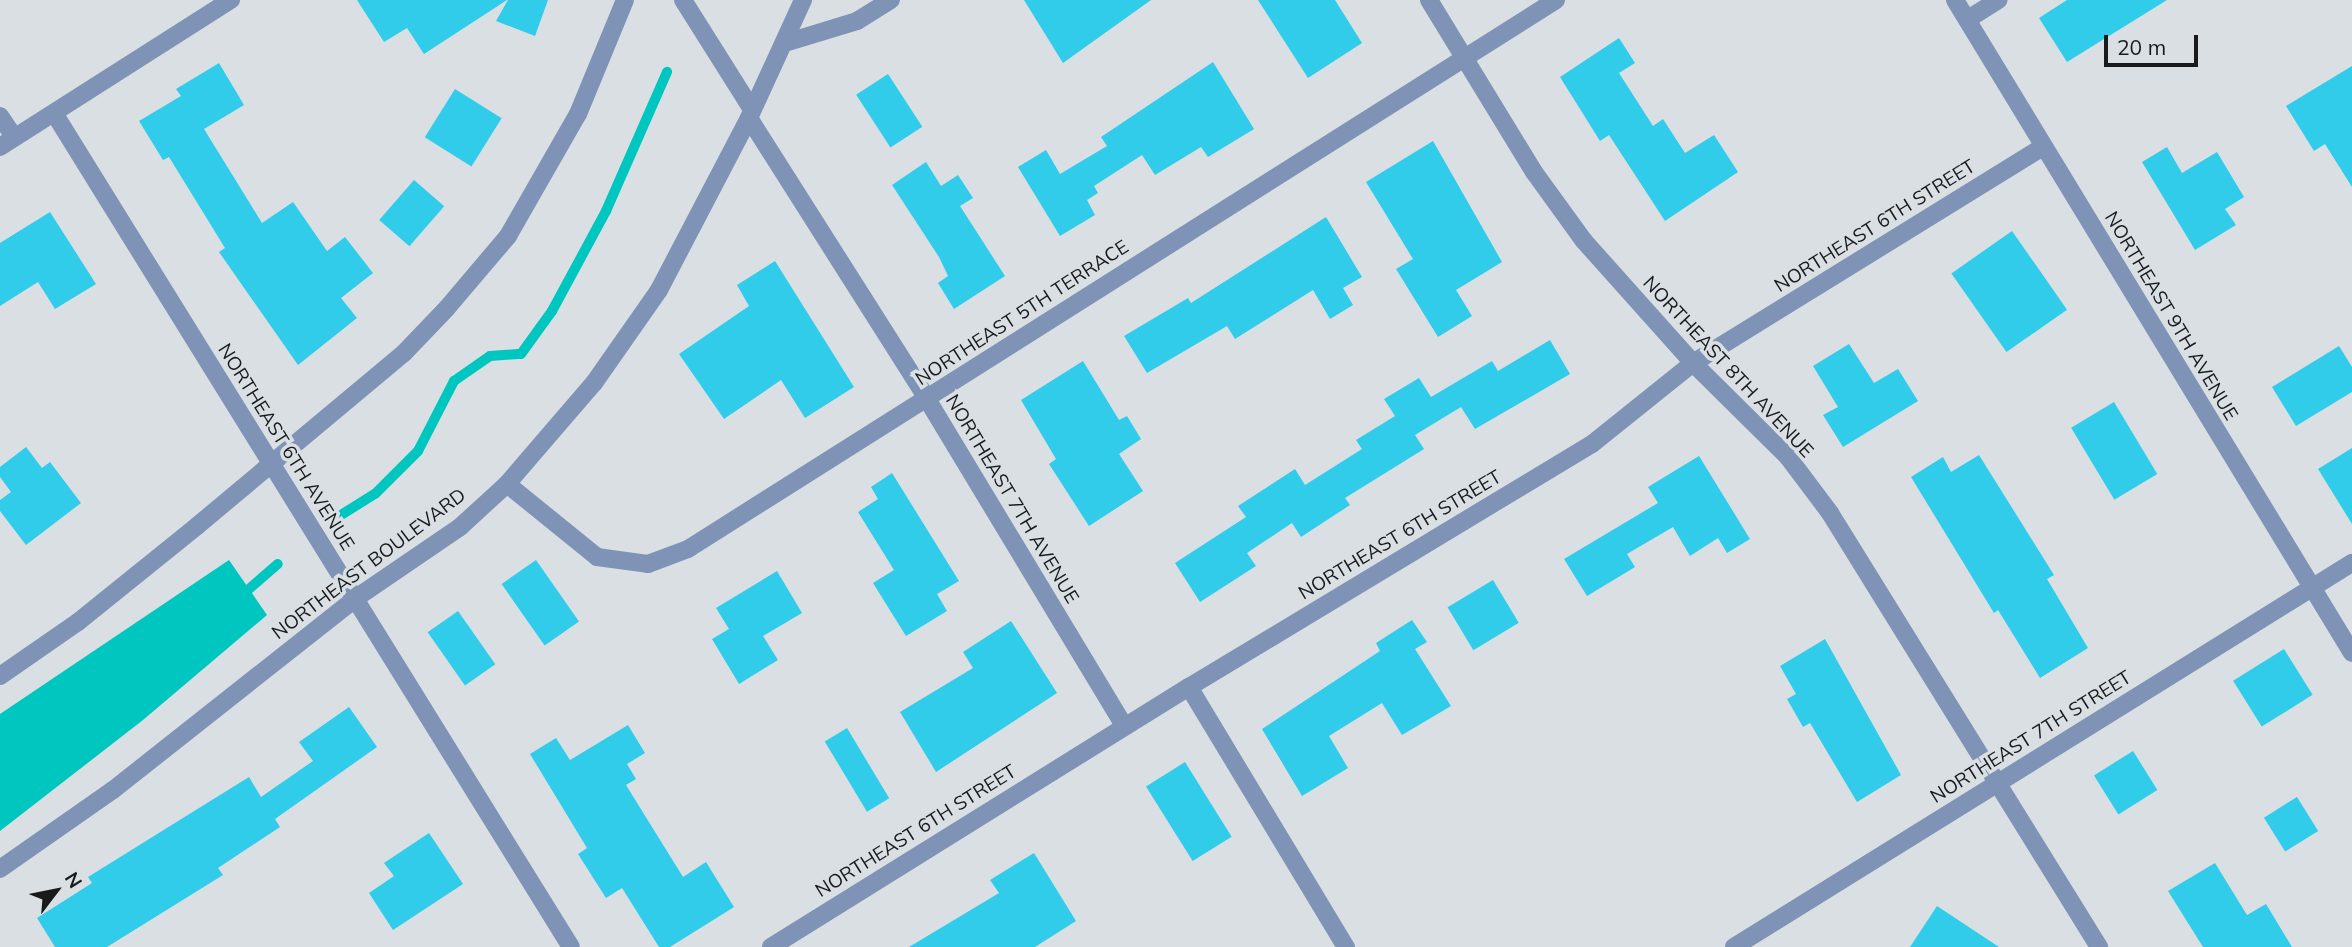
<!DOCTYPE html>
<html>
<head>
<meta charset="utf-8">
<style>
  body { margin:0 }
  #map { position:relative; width:2352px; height:947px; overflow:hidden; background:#d9dfe3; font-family:Mulish,sans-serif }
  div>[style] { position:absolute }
  .water>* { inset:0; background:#00c6c0 }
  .stream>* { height:10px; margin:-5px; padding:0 5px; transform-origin:5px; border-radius:5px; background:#00c6c0 }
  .building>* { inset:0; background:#30ccea; transform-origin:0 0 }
  .minor>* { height:18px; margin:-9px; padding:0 9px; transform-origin:9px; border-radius:9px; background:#7e93b6 }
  span { translate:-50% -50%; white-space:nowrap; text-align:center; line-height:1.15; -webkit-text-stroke:7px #d9dfe3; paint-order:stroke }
  .street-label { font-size:19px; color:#181a1c }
  .north { position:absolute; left:21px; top:856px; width:70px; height:70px; -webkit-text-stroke:5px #d9dfe3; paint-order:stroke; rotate:58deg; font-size:19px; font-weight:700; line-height:28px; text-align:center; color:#181a1c }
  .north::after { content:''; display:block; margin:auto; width:24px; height:32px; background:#181a1c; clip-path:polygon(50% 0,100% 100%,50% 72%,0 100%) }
  .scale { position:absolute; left:2104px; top:35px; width:94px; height:32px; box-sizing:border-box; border:4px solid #181a1c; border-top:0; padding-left:9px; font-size:21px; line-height:24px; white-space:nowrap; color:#181a1c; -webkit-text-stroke:5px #d9dfe3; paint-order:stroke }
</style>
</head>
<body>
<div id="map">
  <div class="water">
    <div style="clip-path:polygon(229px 560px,267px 615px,143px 720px,0 831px,0 714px)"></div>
  </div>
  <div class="stream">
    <div style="left:341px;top:515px;width:40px;rotate:-32deg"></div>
    <div style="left:375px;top:494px;width:61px;rotate:-45deg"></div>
    <div style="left:418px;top:451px;width:79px;rotate:-62.8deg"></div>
    <div style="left:454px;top:381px;width:44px;rotate:-34.8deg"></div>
    <div style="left:490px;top:356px;width:31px;rotate:-4deg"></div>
    <div style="left:521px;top:354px;width:53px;rotate:-54.2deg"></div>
    <div style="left:552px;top:311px;width:114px;rotate:-61.6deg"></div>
    <div style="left:606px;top:211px;width:152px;rotate:-66.3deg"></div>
    <div style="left:249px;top:589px;width:38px;rotate:-41deg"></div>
  </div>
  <div class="building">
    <div style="clip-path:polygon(357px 0,507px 0,424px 54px,407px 28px,384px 42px)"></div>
    <div style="clip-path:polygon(508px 0,548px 0,535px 36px,496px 21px)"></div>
    <div style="clip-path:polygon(1024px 0,1151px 0,1063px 63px)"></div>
    <div style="clip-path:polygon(1258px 0,1335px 0,1362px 43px,1308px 78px)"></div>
    <div style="clip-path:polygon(2067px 0,2167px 0,2067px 62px,2039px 18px)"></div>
    <div style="clip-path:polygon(1619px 38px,1635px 63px,1619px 73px,1653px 126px,1663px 119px,1685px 153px,1714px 135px,1738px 172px,1665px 221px,1609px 135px,1600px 141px,1560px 77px)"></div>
    <div style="clip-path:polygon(1213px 62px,1254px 129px,1208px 157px,1201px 147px,1155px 175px,1142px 155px,1094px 186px,1098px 193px,1087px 200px,1095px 215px,1060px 236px,1018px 167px,1046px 150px,1060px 174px,1107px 146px,1101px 137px)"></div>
    <div style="clip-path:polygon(219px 63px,244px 105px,204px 129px,262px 223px,293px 202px,327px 251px,345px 237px,373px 273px,341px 298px,357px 318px,298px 365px,219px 252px,225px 248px,169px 157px,163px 160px,139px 121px,181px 96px,176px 89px)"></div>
    <div style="clip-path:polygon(2352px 66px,2352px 187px,2325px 144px,2314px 151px,2286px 106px)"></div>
    <div style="left:888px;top:74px;width:63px;height:38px;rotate:57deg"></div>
    <div style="left:455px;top:89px;width:55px;height:57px;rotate:32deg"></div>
    <div style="clip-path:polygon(1433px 141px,1502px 262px,1456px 290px,1472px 316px,1438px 337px,1396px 269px,1413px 259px,1366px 182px)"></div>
    <div style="clip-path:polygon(2167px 147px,2182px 173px,2217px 152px,2244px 197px,2225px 209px,2236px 225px,2195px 250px,2142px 162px)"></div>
    <div style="clip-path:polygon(926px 162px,941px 186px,958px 175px,973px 198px,960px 206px,1005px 276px,954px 309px,938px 283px,948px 276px,939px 257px,892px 185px)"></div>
    <div style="left:414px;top:180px;width:40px;height:53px;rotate:41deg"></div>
    <div style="clip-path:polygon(50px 212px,96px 284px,55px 309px,38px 282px,0 306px,0 243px)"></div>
    <div style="clip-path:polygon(1326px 217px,1362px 277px,1343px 288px,1353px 305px,1330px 319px,1313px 290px,1235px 339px,1227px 326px,1147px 373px,1124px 336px,1188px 298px,1191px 303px)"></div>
    <div style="left:2012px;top:231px;width:96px;height:74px;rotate:55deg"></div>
    <div style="clip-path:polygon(775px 261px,854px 387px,805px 418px,781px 380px,724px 419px,679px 354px,749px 306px,737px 285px)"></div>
    <div style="clip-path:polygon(1550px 340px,1570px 374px,1475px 429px,1461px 407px,1415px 435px,1424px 449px,1345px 498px,1350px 505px,1301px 537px,1292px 523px,1247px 553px,1256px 566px,1200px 602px,1175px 563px,1246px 517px,1238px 506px,1295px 469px,1305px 485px,1362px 449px,1356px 440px,1395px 416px,1384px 399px,1419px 378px,1431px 397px,1492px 361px,1498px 371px)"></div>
    <div style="clip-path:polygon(1849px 344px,1874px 383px,1898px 369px,1918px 401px,1843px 447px,1823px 415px,1838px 407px,1813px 366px)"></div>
    <div style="clip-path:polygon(2339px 346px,2352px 367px,2352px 392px,2296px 426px,2272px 387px)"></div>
    <div style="clip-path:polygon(1083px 361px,1119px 420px,1127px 416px,1141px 439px,1119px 454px,1143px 491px,1089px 526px,1049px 464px,1056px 459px,1021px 400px)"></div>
    <div style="left:2114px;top:402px;width:84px;height:50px;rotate:59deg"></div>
    <div style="clip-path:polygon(26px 447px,42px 468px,50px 462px,81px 503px,26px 545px,0 511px,0 500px,11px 492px,0 477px,0 467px)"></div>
    <div style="clip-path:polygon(2352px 448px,2352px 524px,2318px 469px)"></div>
    <div style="clip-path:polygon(1979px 455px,2054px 575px,2047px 579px,2088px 648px,2040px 678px,1998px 610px,1994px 613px,1911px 477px,1943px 457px,1951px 472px)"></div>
    <div style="clip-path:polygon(1699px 456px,1750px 539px,1727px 553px,1718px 538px,1690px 556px,1673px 527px,1627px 554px,1635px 567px,1587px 596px,1564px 559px,1658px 503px,1648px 487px)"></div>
    <div style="clip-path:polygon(892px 473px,959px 581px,937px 594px,947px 611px,906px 636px,873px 583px,894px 570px,858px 512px,878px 499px,871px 487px)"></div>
    <div style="left:536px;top:560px;width:75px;height:42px;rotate:55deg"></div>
    <div style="clip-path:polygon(777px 571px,802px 613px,763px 636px,778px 660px,739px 684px,712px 639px,729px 629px,716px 608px)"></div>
    <div style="left:1493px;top:580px;width:50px;height:53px;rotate:59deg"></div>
    <div style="left:458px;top:611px;width:65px;height:37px;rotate:55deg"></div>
    <div style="clip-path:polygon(1412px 620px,1427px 642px,1415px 649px,1451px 706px,1402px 735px,1382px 703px,1329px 736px,1348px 768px,1302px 796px,1262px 729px,1380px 651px,1376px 643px)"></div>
    <div style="clip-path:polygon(1011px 621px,1057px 693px,936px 772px,900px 712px,973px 668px,963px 652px)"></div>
    <div style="clip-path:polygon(1825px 639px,1901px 775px,1857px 802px,1810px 723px,1803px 727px,1787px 699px,1796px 694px,1780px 666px)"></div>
    <div style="left:2284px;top:649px;width:54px;height:60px;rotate:58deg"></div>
    <div style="clip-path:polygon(349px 707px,377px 747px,275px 819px,280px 827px,218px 868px,223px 875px,107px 947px,55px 947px,37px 918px,92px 883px,88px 877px,249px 777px,261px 797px,313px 761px,299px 742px)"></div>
    <div style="clip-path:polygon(628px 725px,645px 753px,627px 764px,636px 779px,626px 785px,683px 877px,706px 862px,734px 907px,670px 947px,659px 947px,622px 888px,606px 898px,578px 854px,587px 848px,530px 754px,556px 738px,570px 760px)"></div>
    <div style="left:847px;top:728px;width:82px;height:26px;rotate:59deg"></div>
    <div style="left:2133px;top:751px;width:46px;height:46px;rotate:58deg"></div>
    <div style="left:1185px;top:762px;width:88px;height:46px;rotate:58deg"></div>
    <div style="left:2297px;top:797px;width:40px;height:39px;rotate:58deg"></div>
    <div style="clip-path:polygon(429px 833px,463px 884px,393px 930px,369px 893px,394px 876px,384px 863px)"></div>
    <div style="clip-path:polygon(1034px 853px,1076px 921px,1035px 947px,909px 947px,999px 893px,990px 880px)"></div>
    <div style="clip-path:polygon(2215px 863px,2247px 915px,2266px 904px,2292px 947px,2203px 947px,2168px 891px)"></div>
    <div style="clip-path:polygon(1937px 906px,1999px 947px,1910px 947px)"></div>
  </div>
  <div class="minor">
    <div style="left:683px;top:0;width:128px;rotate:57.8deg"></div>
    <div style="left:1429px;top:0;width:202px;rotate:58.6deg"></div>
    <div style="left:1534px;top:172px;width:85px;rotate:54.1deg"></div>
    <div style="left:1584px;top:241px;width:164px;rotate:48.2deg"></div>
    <div style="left:1693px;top:363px;width:134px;rotate:44.7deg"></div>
    <div style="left:1788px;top:457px;width:70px;rotate:53.1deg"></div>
    <div style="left:1830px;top:513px;width:511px;rotate:58.21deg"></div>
    <div style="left:1955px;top:0;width:764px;rotate:58.7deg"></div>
    <div style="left:1968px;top:19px;width:36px;rotate:-32deg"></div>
    <div style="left:785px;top:43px;width:75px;rotate:-17deg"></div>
    <div style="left:857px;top:21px;width:40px;rotate:-32deg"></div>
    <div style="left:54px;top:113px;width:981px;rotate:58.21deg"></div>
    <div style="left:0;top:116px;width:25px;rotate:56deg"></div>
    <div style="left:749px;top:118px;width:333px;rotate:57.6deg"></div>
    <div style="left:927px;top:399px;width:382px;rotate:58.9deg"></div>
    <div style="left:0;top:147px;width:274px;rotate:-32.5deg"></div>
    <div style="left:507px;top:484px;width:116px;rotate:39deg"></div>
    <div style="left:597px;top:557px;width:51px;rotate:7.8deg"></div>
    <div style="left:648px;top:564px;width:43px;rotate:-20.6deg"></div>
    <div style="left:688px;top:549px;width:1027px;rotate:-32.31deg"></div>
    <div style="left:0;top:676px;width:95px;rotate:-34.7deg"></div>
    <div style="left:78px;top:622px;width:153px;rotate:-38.9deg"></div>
    <div style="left:197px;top:526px;width:270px;rotate:-39.9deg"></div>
    <div style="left:404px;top:353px;width:62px;rotate:-46.3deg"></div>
    <div style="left:447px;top:308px;width:94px;rotate:-49.7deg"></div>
    <div style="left:508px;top:236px;width:141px;rotate:-60.2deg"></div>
    <div style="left:578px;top:114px;width:123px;rotate:-67.6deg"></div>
    <div style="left:1189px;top:687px;width:304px;rotate:58.9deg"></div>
    <div style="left:0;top:869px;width:138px;rotate:-35deg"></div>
    <div style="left:113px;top:790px;width:310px;rotate:-38.3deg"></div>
    <div style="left:356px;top:598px;width:126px;rotate:-34.3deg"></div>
    <div style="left:460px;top:527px;width:64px;rotate:-42.5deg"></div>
    <div style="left:507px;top:484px;width:133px;rotate:-49.3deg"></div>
    <div style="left:594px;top:383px;width:113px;rotate:-55deg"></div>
    <div style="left:659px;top:290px;width:194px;rotate:-62.4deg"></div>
    <div style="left:749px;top:118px;width:130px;rotate:-65.4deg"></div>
    <div style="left:771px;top:947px;width:492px;rotate:-31.9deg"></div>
    <div style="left:1189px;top:687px;width:471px;rotate:-31.1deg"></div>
    <div style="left:1592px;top:444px;width:129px;rotate:-38.7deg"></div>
    <div style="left:1693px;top:363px;width:411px;rotate:-31.7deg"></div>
    <div style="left:1734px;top:947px;width:728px;rotate:-31.86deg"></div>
  </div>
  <div class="street-label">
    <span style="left:1875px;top:226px;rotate:-32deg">NORTHEAST 6TH STREET</span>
    <span style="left:1022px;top:313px;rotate:-33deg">NORTHEAST 5TH TERRACE</span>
    <span style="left:2171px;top:316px;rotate:59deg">NORTHEAST 9TH AVENUE</span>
    <span style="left:1728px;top:367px;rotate:47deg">NORTHEAST 8TH AVENUE</span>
    <span style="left:286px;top:447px;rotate:58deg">NORTHEAST 6TH AVENUE</span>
    <span style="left:1012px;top:499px;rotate:59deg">NORTHEAST 7TH AVENUE</span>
    <span style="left:1400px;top:535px;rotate:-31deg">NORTHEAST 6TH STREET</span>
    <span style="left:369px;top:564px;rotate:-37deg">NORTHEAST BOULEVARD</span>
    <span style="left:2031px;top:737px;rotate:-32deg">NORTHEAST 7TH STREET</span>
    <span style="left:916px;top:831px;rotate:-32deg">NORTHEAST 6TH STREET</span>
  </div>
  <div class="north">N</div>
  <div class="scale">20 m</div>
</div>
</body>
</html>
